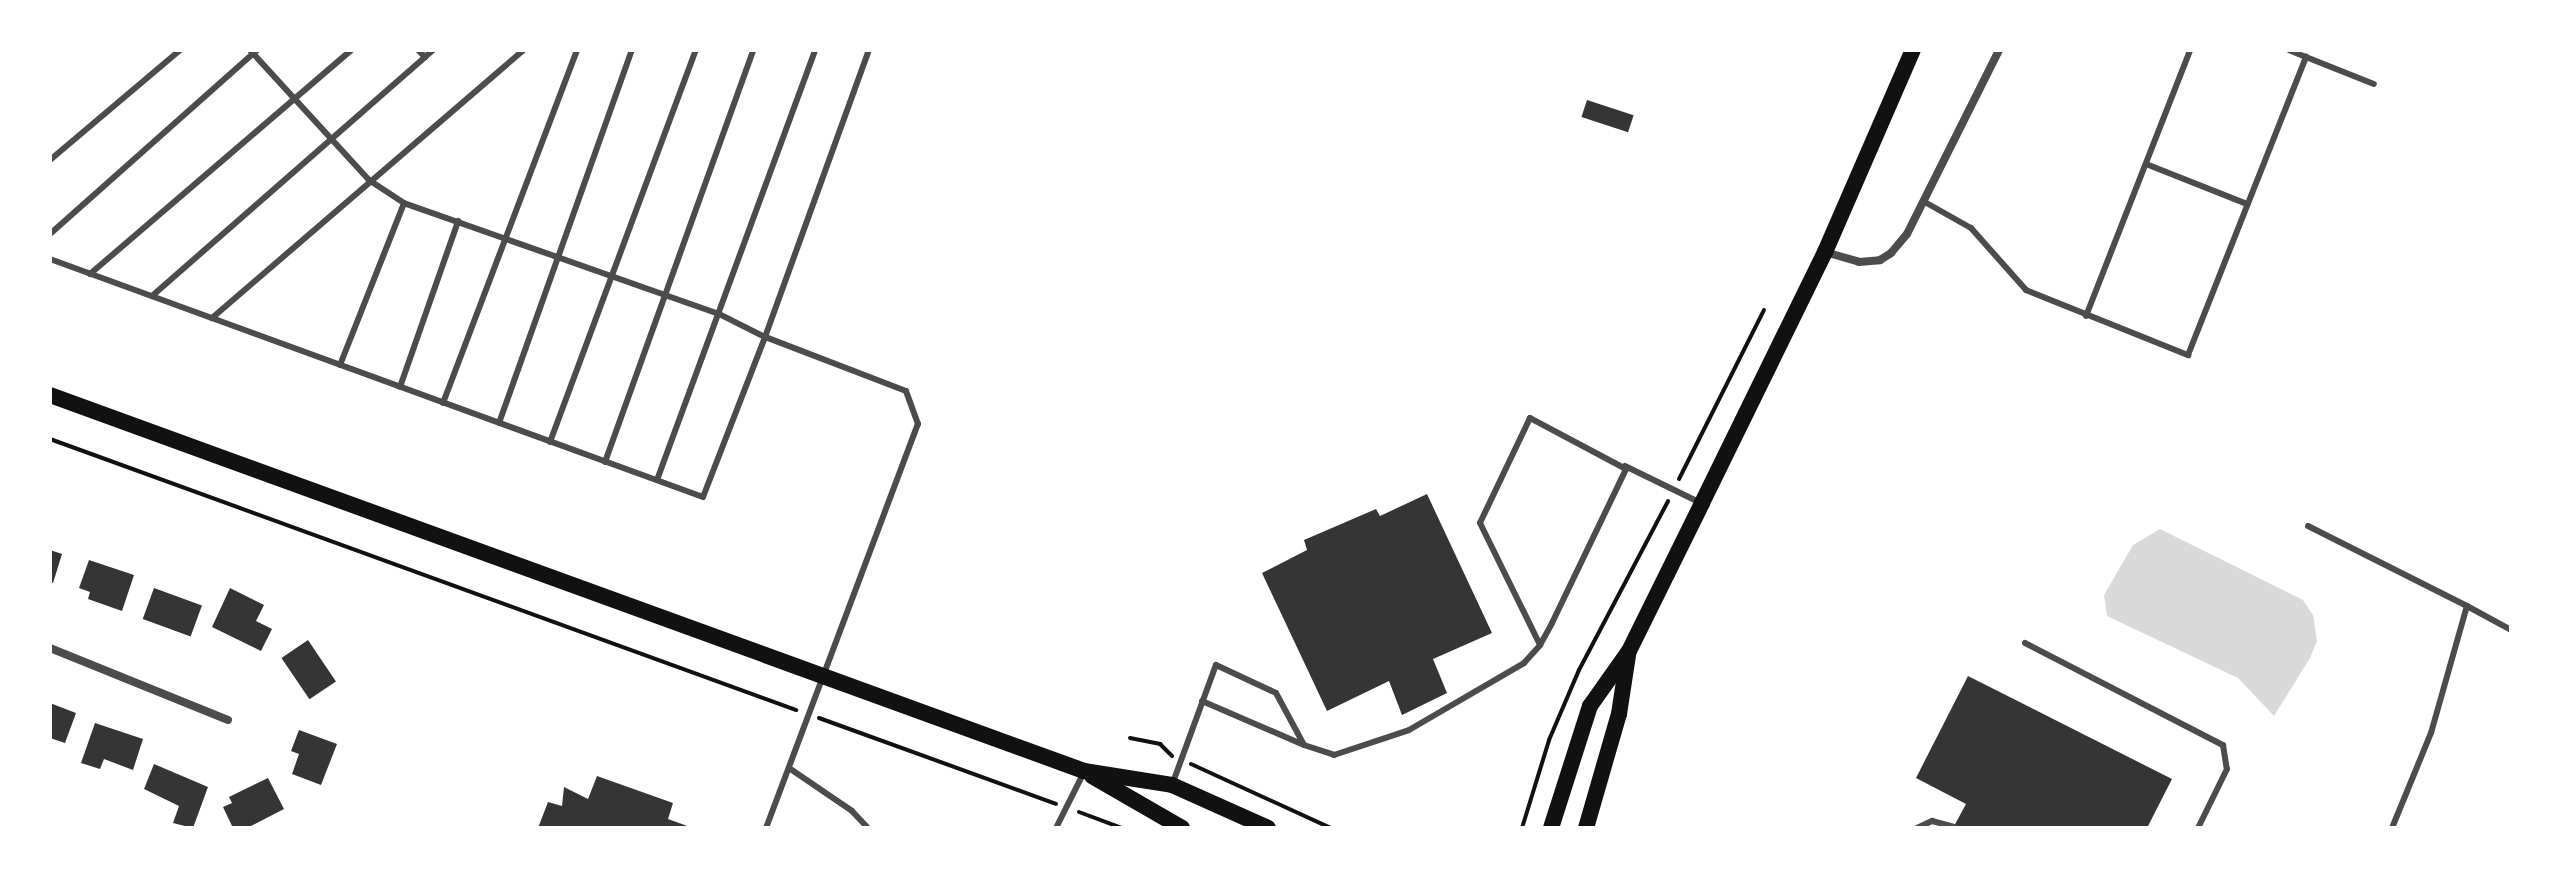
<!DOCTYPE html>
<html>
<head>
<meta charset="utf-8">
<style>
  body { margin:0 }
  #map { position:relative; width:2561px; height:878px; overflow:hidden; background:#fff; font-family:Mulish,sans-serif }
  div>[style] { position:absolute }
  .water>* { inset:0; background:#d9d9d9 }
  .building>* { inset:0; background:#353535; transform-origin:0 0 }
  .path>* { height:4px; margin:-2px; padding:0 2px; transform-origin:2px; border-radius:2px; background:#111 }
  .service>* { height:6px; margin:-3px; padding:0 3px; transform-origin:3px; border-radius:3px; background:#4c4c4c }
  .minor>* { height:8px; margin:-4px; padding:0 4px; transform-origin:4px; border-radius:4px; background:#4c4c4c }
  .secondary>* { height:16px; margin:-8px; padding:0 8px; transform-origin:8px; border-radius:8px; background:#111 }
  span { translate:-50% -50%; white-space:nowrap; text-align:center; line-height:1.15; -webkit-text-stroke:8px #fff; paint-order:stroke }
  .frame { position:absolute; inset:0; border:52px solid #fff; pointer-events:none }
</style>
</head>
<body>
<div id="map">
  <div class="water">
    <div style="clip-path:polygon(2160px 529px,2303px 600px,2313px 615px,2317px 641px,2310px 658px,2274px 716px,2238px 678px,2107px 616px,2104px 595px,2133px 545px)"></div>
  </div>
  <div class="building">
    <div style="left:1587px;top:100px;width:49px;height:18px;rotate:18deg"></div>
    <div style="clip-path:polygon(1427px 494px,1492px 633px,1433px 659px,1447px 693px,1402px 715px,1389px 681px,1327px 711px,1262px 573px,1307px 550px,1304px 540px,1376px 509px,1380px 516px)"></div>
    <div style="clip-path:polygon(50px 550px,62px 554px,53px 583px,50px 582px)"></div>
    <div style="clip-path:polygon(89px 560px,134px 575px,122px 611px,88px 599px,90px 592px,79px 588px)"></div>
    <div style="left:154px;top:588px;width:51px;height:33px;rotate:20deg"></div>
    <div style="clip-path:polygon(230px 588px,264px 605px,256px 621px,272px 629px,261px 651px,212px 627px)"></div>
    <div style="left:308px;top:640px;width:50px;height:32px;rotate:56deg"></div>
    <div style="clip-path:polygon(1968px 676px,2172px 779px,2147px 828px,1953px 828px,1966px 804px,1916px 778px)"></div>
    <div style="clip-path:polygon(50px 703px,76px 713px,65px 743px,50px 738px)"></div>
    <div style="clip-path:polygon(95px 723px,143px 739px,133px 770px,104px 759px,100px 769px,81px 763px)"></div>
    <div style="clip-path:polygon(299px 730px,337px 744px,321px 785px,292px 774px,299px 754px,291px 751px)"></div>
    <div style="clip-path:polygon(154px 764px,208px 787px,193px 828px,173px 823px,179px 806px,144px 789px)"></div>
    <div style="clip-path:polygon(597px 776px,673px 803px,668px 819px,693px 828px,538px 828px,548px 802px,562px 806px,564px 787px,588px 799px)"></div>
    <div style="clip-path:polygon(268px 778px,284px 809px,247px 828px,233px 828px,223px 807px,232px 803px,229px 797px)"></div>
  </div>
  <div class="path">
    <div style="left:50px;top:439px;width:794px;rotate:19.96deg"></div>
    <div style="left:1679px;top:479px;width:189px;rotate:-63.3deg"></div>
    <div style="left:819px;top:718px;width:252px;rotate:19.9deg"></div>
    <div style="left:1130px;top:738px;width:31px;rotate:11deg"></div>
    <div style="left:1160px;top:744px;width:17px;rotate:45deg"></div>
    <div style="left:1191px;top:764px;width:154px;rotate:24.6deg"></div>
    <div style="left:1079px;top:812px;width:46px;rotate:20.4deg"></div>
    <div style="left:1522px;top:828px;width:92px;rotate:-72.9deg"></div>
    <div style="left:1549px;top:740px;width:76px;rotate:-66.8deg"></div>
    <div style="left:1579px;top:670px;width:191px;rotate:-62.2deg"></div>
  </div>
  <div class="service">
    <div style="left:418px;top:50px;width:10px;rotate:45deg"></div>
    <div style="left:425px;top:57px;width:11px;rotate:-41deg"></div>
    <div style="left:2306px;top:57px;width:73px;rotate:21.7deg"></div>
    <div style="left:50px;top:160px;width:170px;rotate:-40.2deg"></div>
    <div style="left:2146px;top:164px;width:109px;rotate:21.6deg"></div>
    <div style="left:1923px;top:201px;width:55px;rotate:29.4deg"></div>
    <div style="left:1971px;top:228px;width:83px;rotate:48.4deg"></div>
    <div style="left:2026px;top:290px;width:175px;rotate:21.9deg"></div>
    <div style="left:2188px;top:355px;width:321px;rotate:-68.4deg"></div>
    <div style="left:2306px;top:57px;width:18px;rotate:-158deg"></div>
    <div style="left:50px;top:234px;width:277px;rotate:-41.6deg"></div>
    <div style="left:50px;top:259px;width:695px;rotate:20.03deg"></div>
    <div style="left:703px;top:497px;width:172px;rotate:-68.8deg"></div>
    <div style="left:765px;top:337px;width:51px;rotate:-153.4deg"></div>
    <div style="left:719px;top:314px;width:334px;rotate:-160.6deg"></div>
    <div style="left:404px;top:203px;width:42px;rotate:-146.7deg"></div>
    <div style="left:369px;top:180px;width:176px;rotate:-132.5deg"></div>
    <div style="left:90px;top:274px;width:344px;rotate:-40.6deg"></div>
    <div style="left:152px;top:296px;width:363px;rotate:-41.2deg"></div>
    <div style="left:2086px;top:316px;width:286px;rotate:-68.6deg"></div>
    <div style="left:212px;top:318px;width:411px;rotate:-40.7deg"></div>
    <div style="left:340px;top:365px;width:174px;rotate:-68.4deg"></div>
    <div style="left:400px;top:387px;width:176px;rotate:-70.7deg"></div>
    <div style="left:443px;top:403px;width:378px;rotate:-69.2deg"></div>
    <div style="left:499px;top:423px;width:396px;rotate:-70.4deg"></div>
    <div style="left:550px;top:442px;width:418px;rotate:-69.6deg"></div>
    <div style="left:605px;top:462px;width:438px;rotate:-70.2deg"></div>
    <div style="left:1625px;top:466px;width:85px;rotate:26deg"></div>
    <div style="left:657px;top:480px;width:458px;rotate:-69.8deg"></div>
    <div style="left:2308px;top:526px;width:178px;rotate:26.7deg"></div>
    <div style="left:2025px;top:643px;width:223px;rotate:27.3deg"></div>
    <div style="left:2223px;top:745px;width:24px;rotate:81deg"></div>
    <div style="left:2227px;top:769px;width:66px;rotate:116.2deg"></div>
    <div style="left:1202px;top:701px;width:111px;rotate:23.3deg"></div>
    <div style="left:789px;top:768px;width:76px;rotate:34.3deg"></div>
    <div style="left:852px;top:811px;width:23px;rotate:47deg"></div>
    <div style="left:1172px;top:785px;width:128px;rotate:-69.9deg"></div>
    <div style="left:1216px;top:665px;width:66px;rotate:25deg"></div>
    <div style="left:1276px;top:693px;width:59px;rotate:61.7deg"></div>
    <div style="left:1304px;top:745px;width:32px;rotate:18deg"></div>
    <div style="left:1334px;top:755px;width:79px;rotate:-18.4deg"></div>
    <div style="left:1409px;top:730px;width:133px;rotate:-30.2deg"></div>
    <div style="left:1524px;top:663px;width:24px;rotate:-48deg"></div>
    <div style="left:1540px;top:645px;width:25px;rotate:-61deg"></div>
    <div style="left:1552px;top:623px;width:171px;rotate:-64.3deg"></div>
    <div style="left:1626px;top:469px;width:109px;rotate:-152deg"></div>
    <div style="left:1530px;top:418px;width:116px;rotate:115.5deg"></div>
    <div style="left:1480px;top:523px;width:136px;rotate:63.8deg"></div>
    <div style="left:766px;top:828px;width:432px;rotate:-69.4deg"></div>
    <div style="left:918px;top:424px;width:35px;rotate:-110deg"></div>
    <div style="left:906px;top:391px;width:151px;rotate:-159deg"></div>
    <div style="left:765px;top:337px;width:305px;rotate:-70.1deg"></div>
    <div style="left:1056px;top:828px;width:60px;rotate:-63.4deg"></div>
    <div style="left:1917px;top:828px;width:17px;rotate:-25deg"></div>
    <div style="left:1932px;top:821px;width:23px;rotate:15deg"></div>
    <div style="left:2392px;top:828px;width:103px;rotate:-67.7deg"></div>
    <div style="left:2431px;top:733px;width:132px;rotate:-74.2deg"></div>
    <div style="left:2467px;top:606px;width:50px;rotate:28.6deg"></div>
  </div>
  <div class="minor">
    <div style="left:1825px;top:252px;width:35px;rotate:16deg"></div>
    <div style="left:1859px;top:262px;width:21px;rotate:-5deg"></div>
    <div style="left:1880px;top:260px;width:13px;rotate:-32deg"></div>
    <div style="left:1891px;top:253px;width:25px;rotate:-50deg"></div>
    <div style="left:1907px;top:234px;width:206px;rotate:-63.4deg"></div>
    <div style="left:50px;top:648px;width:192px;rotate:22deg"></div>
  </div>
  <div class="secondary">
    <div style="left:50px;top:395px;width:1100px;rotate:19.98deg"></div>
    <div style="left:1084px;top:771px;width:89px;rotate:9deg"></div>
    <div style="left:1172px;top:785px;width:105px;rotate:24.1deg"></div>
    <div style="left:1092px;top:776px;width:104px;rotate:30deg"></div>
    <div style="left:1551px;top:828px;width:128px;rotate:-72.3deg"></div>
    <div style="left:1590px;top:706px;width:67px;rotate:-54.7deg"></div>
    <div style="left:1629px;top:651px;width:165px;rotate:-63.7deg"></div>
    <div style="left:1702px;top:503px;width:280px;rotate:-63.9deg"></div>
    <div style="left:1825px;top:252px;width:220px;rotate:-66.5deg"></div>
    <div style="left:1586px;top:828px;width:119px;rotate:-73.9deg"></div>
    <div style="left:1619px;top:714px;width:60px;rotate:-81.3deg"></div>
  </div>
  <div class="frame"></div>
</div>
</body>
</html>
